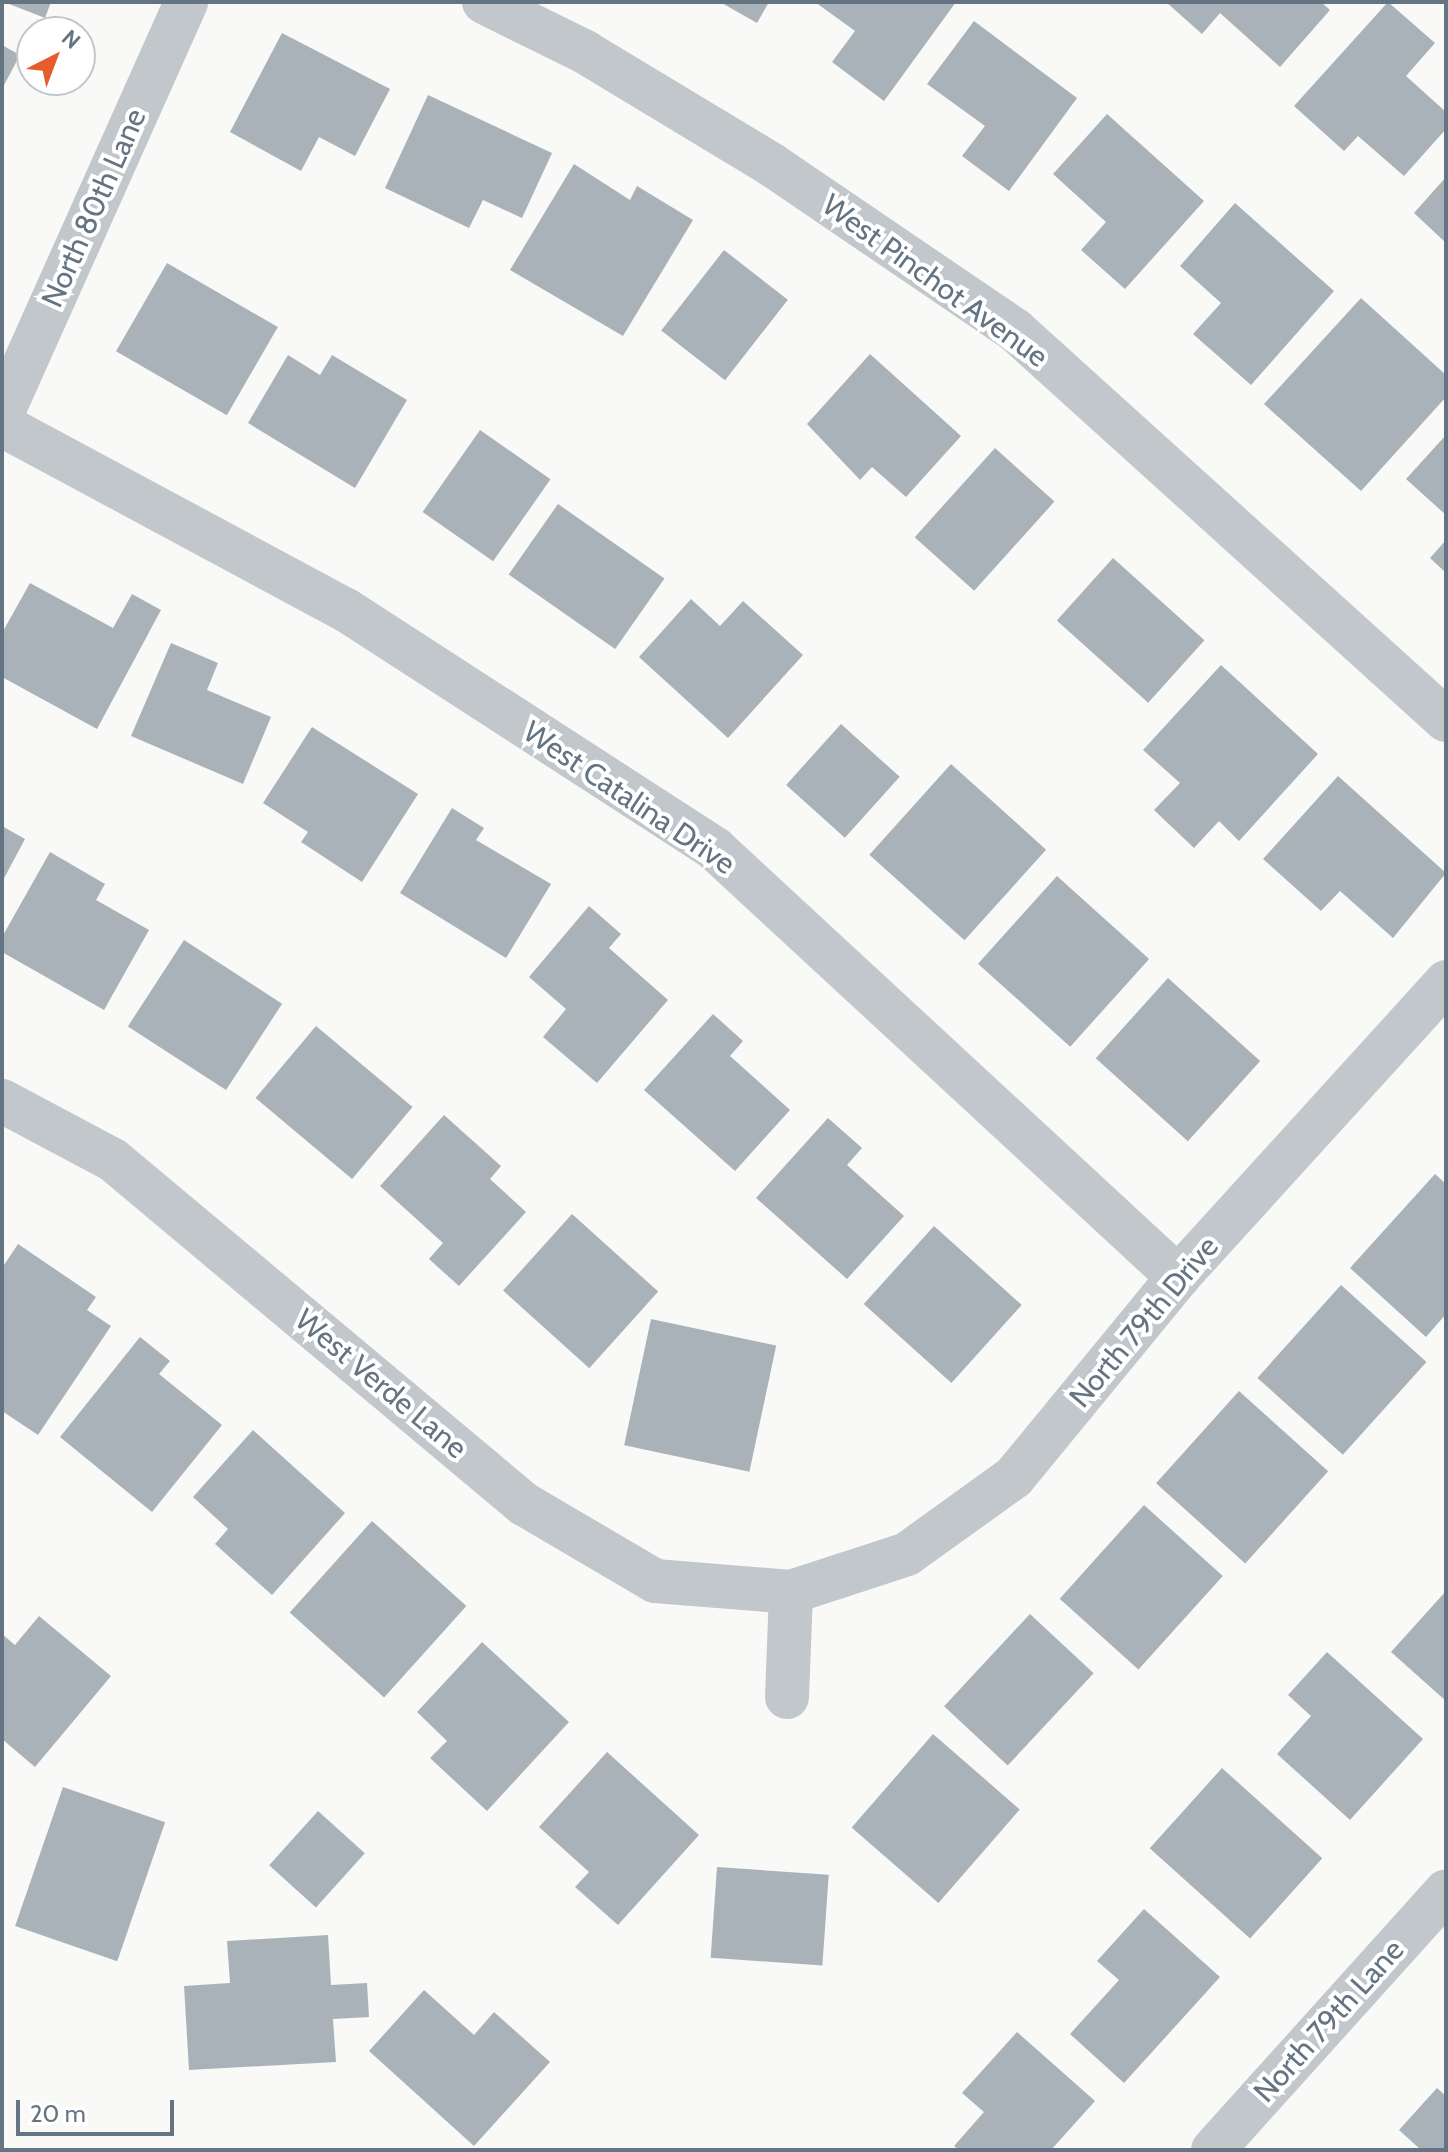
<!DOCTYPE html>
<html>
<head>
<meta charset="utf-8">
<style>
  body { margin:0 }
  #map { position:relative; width:1448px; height:2152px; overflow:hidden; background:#f9f9f7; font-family:Cabin,sans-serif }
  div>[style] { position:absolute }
  .building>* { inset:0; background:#a9b2b8; transform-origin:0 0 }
  .minor>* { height:44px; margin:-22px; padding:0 22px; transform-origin:22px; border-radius:22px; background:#c2c7cb }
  span { translate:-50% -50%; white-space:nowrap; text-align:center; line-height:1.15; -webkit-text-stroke:8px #fff; paint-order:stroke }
  .street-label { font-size:30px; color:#647482 }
  .frame { position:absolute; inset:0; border:4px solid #647482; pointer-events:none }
  .north { position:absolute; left:16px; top:16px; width:80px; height:80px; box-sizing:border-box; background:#fff; border:2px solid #c1c7cd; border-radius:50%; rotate:42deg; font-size:22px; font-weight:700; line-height:32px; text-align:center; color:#647482 }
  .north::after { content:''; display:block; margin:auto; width:28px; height:36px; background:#e55d2c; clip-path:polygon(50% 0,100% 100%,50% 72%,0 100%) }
  .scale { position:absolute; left:16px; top:2100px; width:158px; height:36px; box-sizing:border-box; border:4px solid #647482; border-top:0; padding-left:10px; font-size:24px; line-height:28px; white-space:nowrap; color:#647482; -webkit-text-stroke:6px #fff; paint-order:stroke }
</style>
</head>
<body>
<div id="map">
  <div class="building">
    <div style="clip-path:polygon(4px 2px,51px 2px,45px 18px)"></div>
    <div style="clip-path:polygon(720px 2px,769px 2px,757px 23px)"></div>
    <div style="clip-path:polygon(815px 2px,956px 2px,884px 101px,832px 62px,855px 31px)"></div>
    <div style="clip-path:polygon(1166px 2px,1321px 2px,1330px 10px,1280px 67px,1220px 13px,1202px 34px)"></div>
    <div style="clip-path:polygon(1388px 2px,1435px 43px,1406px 76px,1446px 112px,1446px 129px,1404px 176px,1358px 136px,1344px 151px,1294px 106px)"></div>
    <div style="clip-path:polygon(974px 21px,1077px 98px,1009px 191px,962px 156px,985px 126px,927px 84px)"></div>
    <div style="clip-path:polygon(282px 33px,390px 89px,355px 156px,319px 137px,301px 171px,230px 132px)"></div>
    <div style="clip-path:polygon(2px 45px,20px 55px,2px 89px)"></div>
    <div style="clip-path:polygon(428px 95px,552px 153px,522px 218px,483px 200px,469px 228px,385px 188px)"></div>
    <div style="clip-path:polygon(1107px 114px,1204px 201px,1125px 289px,1081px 250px,1106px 222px,1053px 174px)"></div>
    <div style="clip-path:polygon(574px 164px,630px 200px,637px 186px,693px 220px,623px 336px,510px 270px)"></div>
    <div style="clip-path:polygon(1446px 177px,1446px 243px,1414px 213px)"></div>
    <div style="clip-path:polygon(1235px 203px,1334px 291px,1251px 385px,1193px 334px,1221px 303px,1180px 266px)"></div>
    <div style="left:724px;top:250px;width:81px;height:102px;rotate:38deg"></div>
    <div style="left:167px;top:263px;width:128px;height:102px;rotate:30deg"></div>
    <div style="clip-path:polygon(1361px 298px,1446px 375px,1446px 397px,1361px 491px,1264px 404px)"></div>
    <div style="clip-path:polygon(870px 354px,961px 436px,906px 497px,872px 467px,860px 480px,807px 424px)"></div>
    <div style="clip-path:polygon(288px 355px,320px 375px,332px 355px,407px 400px,355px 488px,248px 423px)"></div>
    <div style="left:480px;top:430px;width:86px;height:100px;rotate:35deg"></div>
    <div style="clip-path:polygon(1446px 435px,1446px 515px,1406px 479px)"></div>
    <div style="left:995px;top:448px;width:80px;height:120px;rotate:42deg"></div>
    <div style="left:558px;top:504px;width:130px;height:86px;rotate:35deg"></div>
    <div style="clip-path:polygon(1446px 540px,1446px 573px,1430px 558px)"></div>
    <div style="left:1113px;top:558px;width:123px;height:84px;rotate:42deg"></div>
    <div style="clip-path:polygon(30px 583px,113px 628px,132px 594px,161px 610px,97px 729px,2px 677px,2px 633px)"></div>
    <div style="clip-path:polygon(691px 599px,720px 626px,743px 601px,803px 655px,728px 738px,639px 657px)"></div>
    <div style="clip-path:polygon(171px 643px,218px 663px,207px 690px,271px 717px,243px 784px,131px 736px)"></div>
    <div style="clip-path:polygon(1221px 665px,1318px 754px,1239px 841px,1219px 821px,1194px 848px,1154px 810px,1180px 783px,1143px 750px)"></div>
    <div style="left:841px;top:724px;width:79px;height:82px;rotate:42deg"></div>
    <div style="clip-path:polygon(312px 727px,418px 794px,362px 882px,301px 842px,308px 832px,263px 803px)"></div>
    <div style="left:951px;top:764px;width:128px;height:122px;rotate:42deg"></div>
    <div style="clip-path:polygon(1338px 776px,1446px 873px,1393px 938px,1340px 891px,1321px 911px,1263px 859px)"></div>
    <div style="clip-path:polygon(452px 808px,484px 828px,476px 840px,551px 884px,506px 958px,400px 893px)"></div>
    <div style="clip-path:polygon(2px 826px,25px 839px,2px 882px)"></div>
    <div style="clip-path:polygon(50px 852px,105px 884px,96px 900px,149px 930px,104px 1010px,2px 952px,2px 937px)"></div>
    <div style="left:1057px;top:876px;width:124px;height:118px;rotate:42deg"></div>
    <div style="clip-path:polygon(589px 906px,621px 934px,609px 948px,668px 1000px,597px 1083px,543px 1037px,566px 1009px,529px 977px)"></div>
    <div style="left:184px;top:940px;width:117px;height:103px;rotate:33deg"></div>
    <div style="left:1168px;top:978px;width:124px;height:108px;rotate:42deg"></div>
    <div style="clip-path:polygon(713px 1014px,743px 1041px,730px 1056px,790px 1110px,735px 1171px,644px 1090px)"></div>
    <div style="left:316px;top:1026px;width:126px;height:94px;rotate:40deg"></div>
    <div style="clip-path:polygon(444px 1115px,501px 1166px,490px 1179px,526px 1212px,459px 1286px,429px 1259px,443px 1243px,380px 1186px)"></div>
    <div style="clip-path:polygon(828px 1118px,862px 1148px,847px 1165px,904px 1216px,847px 1279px,756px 1198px)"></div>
    <div style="clip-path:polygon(1435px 1174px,1446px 1184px,1446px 1314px,1426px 1337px,1350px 1268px)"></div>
    <div style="left:572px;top:1214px;width:116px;height:103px;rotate:42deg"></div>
    <div style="left:934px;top:1226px;width:118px;height:105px;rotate:42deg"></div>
    <div style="clip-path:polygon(18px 1244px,96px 1297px,87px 1310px,111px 1326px,38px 1435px,2px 1411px,2px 1268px)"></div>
    <div style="left:1341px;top:1285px;width:115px;height:125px;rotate:42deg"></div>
    <div style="left:651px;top:1319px;width:128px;height:129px;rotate:12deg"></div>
    <div style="clip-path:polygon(140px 1337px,170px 1361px,159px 1374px,222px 1425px,152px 1512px,60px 1437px)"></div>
    <div style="left:1239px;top:1391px;width:120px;height:124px;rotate:42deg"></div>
    <div style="clip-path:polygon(253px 1430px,345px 1513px,272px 1595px,215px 1544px,228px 1529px,193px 1497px)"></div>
    <div style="left:1144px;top:1505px;width:106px;height:126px;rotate:42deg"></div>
    <div style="left:372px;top:1521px;width:127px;height:123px;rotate:42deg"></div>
    <div style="clip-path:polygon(1446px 1591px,1446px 1701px,1391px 1652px)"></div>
    <div style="left:1030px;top:1614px;width:87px;height:126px;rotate:43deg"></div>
    <div style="clip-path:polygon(39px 1616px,111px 1676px,35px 1767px,2px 1739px,2px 1634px,15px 1645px)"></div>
    <div style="clip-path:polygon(482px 1642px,569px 1722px,487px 1811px,430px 1758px,447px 1741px,417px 1712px)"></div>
    <div style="clip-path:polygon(1327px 1652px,1423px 1739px,1350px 1820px,1277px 1754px,1311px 1716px,1288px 1695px)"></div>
    <div style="left:933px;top:1734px;width:115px;height:124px;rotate:41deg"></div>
    <div style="clip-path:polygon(607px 1752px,699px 1835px,618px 1925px,575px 1887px,589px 1872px,539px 1827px)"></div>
    <div style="left:1222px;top:1768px;width:135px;height:108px;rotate:42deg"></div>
    <div style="left:63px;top:1787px;width:108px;height:147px;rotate:19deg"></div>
    <div style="left:318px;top:1811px;width:63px;height:73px;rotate:42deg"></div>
    <div style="left:717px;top:1867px;width:112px;height:91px;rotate:4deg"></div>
    <div style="clip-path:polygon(1144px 1909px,1220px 1977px,1124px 2083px,1070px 2034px,1119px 1980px,1097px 1961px)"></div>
    <div style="clip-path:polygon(328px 1935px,331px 1985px,367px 1983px,369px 2017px,333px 2019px,336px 2062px,189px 2070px,184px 1986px,230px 1983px,227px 1941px)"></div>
    <div style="clip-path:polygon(424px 1990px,474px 2035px,494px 2012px,550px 2062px,474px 2146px,369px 2051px)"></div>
    <div style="clip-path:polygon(1017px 2032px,1095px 2101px,1051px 2150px,959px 2150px,954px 2146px,984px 2112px,962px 2093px)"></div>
    <div style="clip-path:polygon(1437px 2088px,1446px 2096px,1446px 2150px,1421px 2150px,1399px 2130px)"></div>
  </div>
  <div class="minor">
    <div style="left:484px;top:2px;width:113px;rotate:26.3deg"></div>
    <div style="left:585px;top:52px;width:218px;rotate:31.1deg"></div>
    <div style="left:772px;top:165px;width:295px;rotate:34.2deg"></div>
    <div style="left:1016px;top:331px;width:580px;rotate:42.13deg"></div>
    <div style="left:2px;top:414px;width:451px;rotate:-65.9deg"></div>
    <div style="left:2px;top:425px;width:391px;rotate:28.3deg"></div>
    <div style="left:346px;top:610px;width:440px;rotate:32.9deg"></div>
    <div style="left:715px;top:849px;width:631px;rotate:42.75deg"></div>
    <div style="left:2px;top:1101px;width:126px;rotate:28deg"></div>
    <div style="left:113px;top:1160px;width:536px;rotate:39.93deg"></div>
    <div style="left:524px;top:1504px;width:152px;rotate:30.4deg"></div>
    <div style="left:655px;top:1581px;width:136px;rotate:4.6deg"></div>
    <div style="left:791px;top:1592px;width:122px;rotate:-18.1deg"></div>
    <div style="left:907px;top:1554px;width:132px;rotate:-35.7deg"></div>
    <div style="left:1014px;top:1477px;width:259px;rotate:-50.6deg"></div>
    <div style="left:1178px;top:1277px;width:399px;rotate:-47.7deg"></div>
    <div style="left:787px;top:1697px;width:105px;rotate:-87.8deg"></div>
    <div style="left:1213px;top:2150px;width:348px;rotate:-48deg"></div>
  </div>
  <div class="street-label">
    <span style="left:94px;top:208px;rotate:-66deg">North 80th Lane</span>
    <span style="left:935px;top:281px;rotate:36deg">West Pinchot Avenue</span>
    <span style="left:629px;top:798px;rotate:34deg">West Catalina Drive</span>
    <span style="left:1144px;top:1322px;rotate:-50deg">North 79th Drive</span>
    <span style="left:381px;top:1384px;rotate:40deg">West Verde Lane</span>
    <span style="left:1329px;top:2021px;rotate:-48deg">North 79th Lane</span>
  </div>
  <div class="frame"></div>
  <div class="north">N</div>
  <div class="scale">20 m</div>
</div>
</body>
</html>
